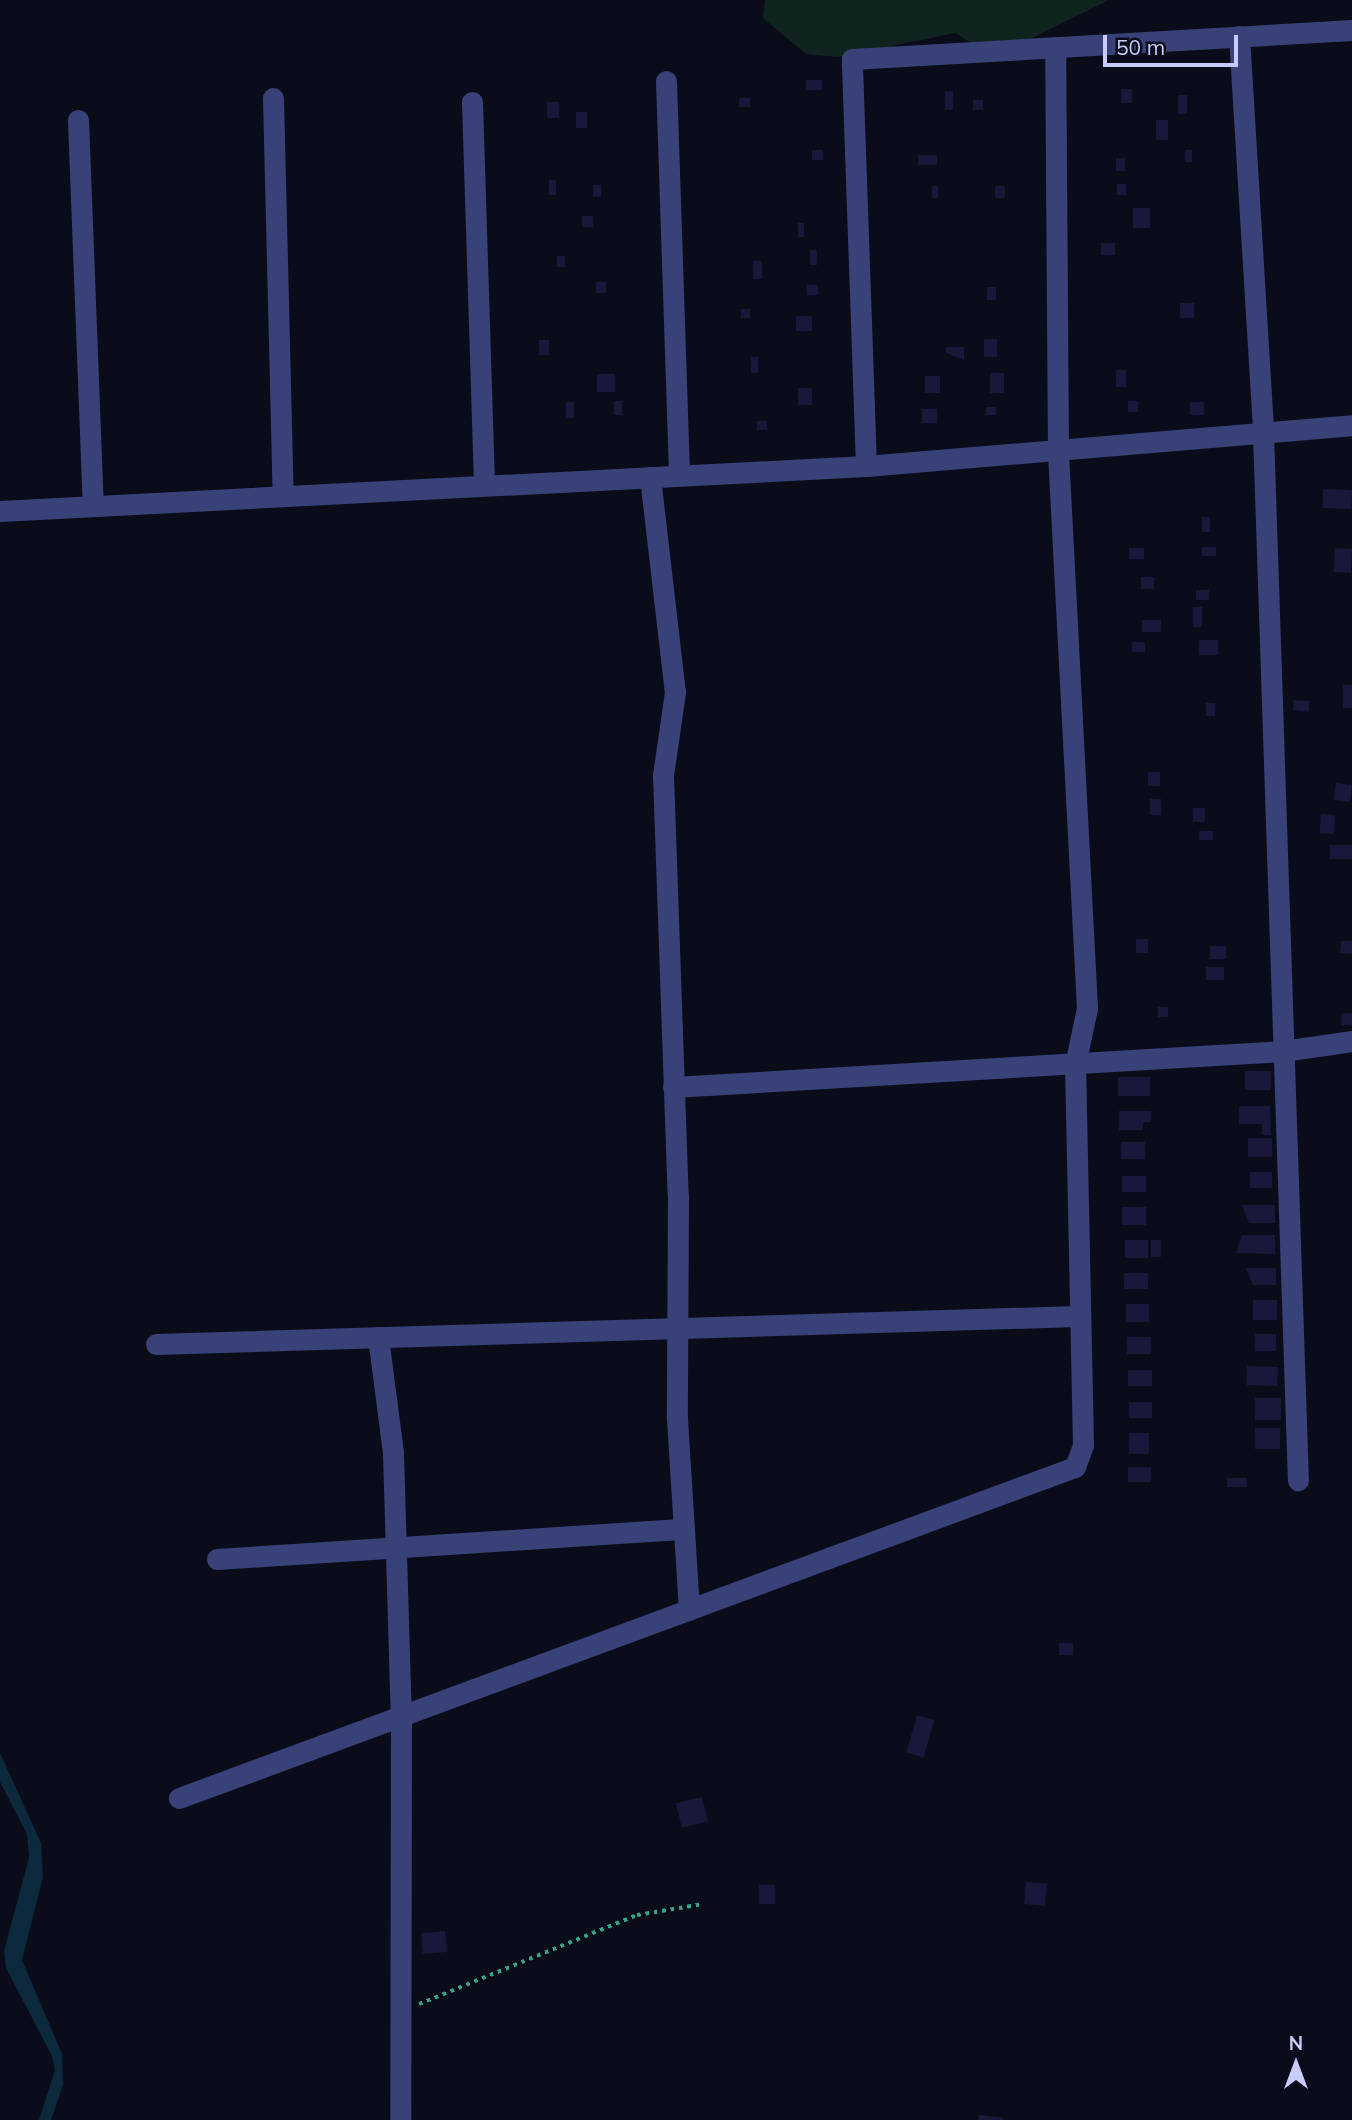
<!DOCTYPE html>
<html>
<head>
<meta charset="utf-8">
<style>
  body { margin:0 }
  #map { position:relative; width:1352px; height:2120px; overflow:hidden; background:#0b0c1a; font-family:Mulish,sans-serif }
  div>[style] { position:absolute }
  .green>* { inset:0; background:#0f241f }
  .water>* { inset:0; background:#0d293d }
  .building>* { inset:0; background:#19183a; transform-origin:0 0 }
  .path>* { height:3.5px; margin-top:-1.75px; transform-origin:0; background:repeating-linear-gradient(90deg,#31a789 0 3.5px,transparent 0 8.5px) }
  .minor>* { height:21px; margin:-10.5px; padding:0 10.5px; transform-origin:10.5px; border-radius:10.5px; background:#384278 }
  span { translate:-50% -50%; white-space:nowrap; text-align:center; line-height:1.15; -webkit-text-stroke:6px #0b0c1a; paint-order:stroke }
  .north { position:absolute; left:1261px; top:2029px; width:70px; height:70px; -webkit-text-stroke:5px #0b0c1a; paint-order:stroke; rotate:0deg; font-size:19px; font-weight:700; line-height:28px; text-align:center; color:#c7cbfd }
  .north::after { content:''; display:block; margin:auto; width:24px; height:32px; background:#c7cbfd; clip-path:polygon(50% 0,100% 100%,50% 72%,0 100%) }
  .scale { position:absolute; left:1103px; top:35px; width:135px; height:32px; box-sizing:border-box; border:4px solid #c7cbfd; border-top:0; padding-left:9px; font-size:21px; line-height:24px; white-space:nowrap; color:#c7cbfd; -webkit-text-stroke:5px #0b0c1a; paint-order:stroke }
</style>
</head>
<body>
<div id="map">
  <div class="green">
    <div style="clip-path:polygon(765px 0,1109px 0,994px 57px,955px 33px,838px 57px,806px 54px,763px 18px)"></div>
  </div>
  <div class="water">
    <div style="clip-path:polygon(0 1753px,41px 1843px,43px 1877px,22px 1960px,62px 2054px,63px 2085px,51px 2120px,39px 2120px,55px 2070px,52px 2056px,6px 1968px,4px 1951px,29px 1858px,27px 1834px,0 1782px)"></div>
  </div>
  <div class="building">
    <div style="left:806px;top:80px;width:16px;height:10px"></div>
    <div style="left:1121px;top:89px;width:11px;height:14px"></div>
    <div style="left:945px;top:91px;width:8px;height:19px"></div>
    <div style="left:1178px;top:95px;width:9px;height:19px"></div>
    <div style="left:739px;top:98px;width:11px;height:9px"></div>
    <div style="left:973px;top:100px;width:10px;height:10px"></div>
    <div style="left:547px;top:102px;width:12px;height:16px"></div>
    <div style="left:576px;top:112px;width:11px;height:16px"></div>
    <div style="left:1156px;top:120px;width:12px;height:20px"></div>
    <div style="left:812px;top:150px;width:11px;height:10px"></div>
    <div style="left:1185px;top:150px;width:7px;height:12px"></div>
    <div style="left:918px;top:155px;width:19px;height:10px"></div>
    <div style="left:1116px;top:158px;width:9px;height:13px"></div>
    <div style="left:549px;top:180px;width:7px;height:15px"></div>
    <div style="left:1117px;top:184px;width:9px;height:11px"></div>
    <div style="left:593px;top:185px;width:8px;height:12px"></div>
    <div style="left:932px;top:186px;width:6px;height:12px"></div>
    <div style="left:995px;top:186px;width:10px;height:12px"></div>
    <div style="left:1133px;top:208px;width:17px;height:20px"></div>
    <div style="left:582px;top:216px;width:11px;height:11px"></div>
    <div style="left:798px;top:223px;width:6px;height:14px"></div>
    <div style="left:1101px;top:243px;width:14px;height:12px"></div>
    <div style="left:810px;top:250px;width:7px;height:15px"></div>
    <div style="left:557px;top:256px;width:8px;height:11px"></div>
    <div style="left:753px;top:261px;width:9px;height:18px"></div>
    <div style="left:596px;top:282px;width:10px;height:11px"></div>
    <div style="left:807px;top:285px;width:11px;height:10px"></div>
    <div style="left:987px;top:287px;width:9px;height:13px"></div>
    <div style="left:1180px;top:303px;width:14px;height:15px"></div>
    <div style="left:741px;top:309px;width:9px;height:9px"></div>
    <div style="left:796px;top:316px;width:16px;height:15px"></div>
    <div style="left:984px;top:339px;width:13px;height:18px"></div>
    <div style="left:539px;top:340px;width:10px;height:15px"></div>
    <div style="clip-path:polygon(946px 347px,964px 347px,964px 360px,946px 353px)"></div>
    <div style="left:751px;top:357px;width:7px;height:16px"></div>
    <div style="left:1116px;top:370px;width:10px;height:17px"></div>
    <div style="left:990px;top:373px;width:14px;height:20px"></div>
    <div style="left:597px;top:374px;width:18px;height:18px"></div>
    <div style="left:925px;top:376px;width:15px;height:17px"></div>
    <div style="left:798px;top:388px;width:14px;height:17px"></div>
    <div style="left:614px;top:401px;width:8px;height:14px"></div>
    <div style="left:1128px;top:401px;width:10px;height:11px"></div>
    <div style="left:566px;top:402px;width:8px;height:16px"></div>
    <div style="left:1190px;top:402px;width:14px;height:13px"></div>
    <div style="left:986px;top:407px;width:10px;height:8px"></div>
    <div style="left:922px;top:409px;width:15px;height:14px"></div>
    <div style="left:757px;top:421px;width:10px;height:9px"></div>
    <div style="left:1323px;top:489px;width:29px;height:19px;rotate:2deg"></div>
    <div style="left:1202px;top:517px;width:8px;height:15px"></div>
    <div style="left:1202px;top:547px;width:14px;height:9px"></div>
    <div style="left:1129px;top:548px;width:15px;height:11px"></div>
    <div style="left:1335px;top:548px;width:17px;height:24px;rotate:3deg"></div>
    <div style="left:1141px;top:577px;width:13px;height:12px"></div>
    <div style="left:1196px;top:590px;width:13px;height:10px"></div>
    <div style="left:1193px;top:607px;width:9px;height:20px"></div>
    <div style="left:1142px;top:620px;width:19px;height:12px"></div>
    <div style="left:1199px;top:640px;width:19px;height:15px"></div>
    <div style="left:1132px;top:642px;width:13px;height:10px"></div>
    <div style="left:1343px;top:685px;width:9px;height:23px"></div>
    <div style="clip-path:polygon(1294px 700px,1309px 701px,1309px 712px,1293px 710px)"></div>
    <div style="left:1206px;top:703px;width:9px;height:13px"></div>
    <div style="left:1148px;top:772px;width:12px;height:14px"></div>
    <div style="left:1336px;top:783px;width:16px;height:17px;rotate:7deg"></div>
    <div style="left:1150px;top:799px;width:11px;height:16px"></div>
    <div style="left:1193px;top:808px;width:12px;height:14px"></div>
    <div style="left:1321px;top:814px;width:14px;height:19px;rotate:4deg"></div>
    <div style="left:1199px;top:831px;width:14px;height:9px"></div>
    <div style="left:1330px;top:845px;width:22px;height:14px"></div>
    <div style="left:1136px;top:939px;width:12px;height:14px"></div>
    <div style="clip-path:polygon(1341px 941px,1352px 941px,1352px 954px,1340px 953px)"></div>
    <div style="left:1210px;top:946px;width:16px;height:13px"></div>
    <div style="left:1206px;top:967px;width:18px;height:13px"></div>
    <div style="left:1158px;top:1007px;width:10px;height:10px"></div>
    <div style="clip-path:polygon(1352px 1013px,1352px 1025px,1342px 1025px,1341px 1014px)"></div>
    <div style="left:1245px;top:1071px;width:26px;height:19px"></div>
    <div style="left:1118px;top:1077px;width:32px;height:19px"></div>
    <div style="clip-path:polygon(1239px 1106px,1270px 1106px,1271px 1135px,1262px 1135px,1262px 1124px,1239px 1124px)"></div>
    <div style="clip-path:polygon(1119px 1111px,1151px 1111px,1151px 1122px,1143px 1122px,1143px 1130px,1119px 1130px)"></div>
    <div style="left:1248px;top:1138px;width:24px;height:19px"></div>
    <div style="left:1121px;top:1142px;width:24px;height:17px"></div>
    <div style="left:1250px;top:1172px;width:22px;height:16px"></div>
    <div style="left:1122px;top:1176px;width:24px;height:16px"></div>
    <div style="clip-path:polygon(1242px 1205px,1275px 1205px,1275px 1223px,1249px 1223px)"></div>
    <div style="left:1122px;top:1207px;width:24px;height:18px"></div>
    <div style="clip-path:polygon(1242px 1235px,1275px 1235px,1275px 1254px,1236px 1253px)"></div>
    <div style="left:1125px;top:1240px;width:23px;height:18px"></div>
    <div style="left:1151px;top:1240px;width:10px;height:17px"></div>
    <div style="clip-path:polygon(1246px 1268px,1276px 1268px,1276px 1285px,1253px 1285px)"></div>
    <div style="left:1124px;top:1273px;width:24px;height:16px"></div>
    <div style="left:1253px;top:1300px;width:24px;height:20px"></div>
    <div style="left:1126px;top:1304px;width:23px;height:18px"></div>
    <div style="left:1255px;top:1334px;width:21px;height:17px"></div>
    <div style="left:1127px;top:1337px;width:24px;height:17px"></div>
    <div style="left:1247px;top:1366px;width:31px;height:19px;rotate:2deg"></div>
    <div style="left:1128px;top:1370px;width:24px;height:16px"></div>
    <div style="left:1255px;top:1398px;width:26px;height:22px"></div>
    <div style="left:1129px;top:1402px;width:23px;height:16px"></div>
    <div style="left:1255px;top:1428px;width:25px;height:21px"></div>
    <div style="left:1129px;top:1433px;width:20px;height:21px"></div>
    <div style="left:1128px;top:1467px;width:23px;height:15px"></div>
    <div style="left:1227px;top:1478px;width:20px;height:9px"></div>
    <div style="left:1073px;top:1643px;width:12px;height:14px;rotate:90deg"></div>
    <div style="left:917px;top:1715px;width:18px;height:39px;rotate:16deg"></div>
    <div style="left:702px;top:1797px;width:25px;height:27px;rotate:76deg"></div>
    <div style="left:1026px;top:1882px;width:21px;height:22px;rotate:5deg"></div>
    <div style="left:759px;top:1885px;width:16px;height:19px"></div>
    <div style="left:445px;top:1931px;width:21px;height:24px;rotate:85deg"></div>
    <div style="clip-path:polygon(979px 2115px,1004px 2118px,1003px 2120px,978px 2120px)"></div>
  </div>
  <div class="path">
    <div style="left:419px;top:2004px;width:235px;rotate:-22.2deg"></div>
    <div style="left:637px;top:1915px;width:67px;rotate:-9.5deg"></div>
  </div>
  <div class="minor">
    <div style="left:1239px;top:36px;width:398px;rotate:86.5deg"></div>
    <div style="left:1263px;top:433px;width:1048px;rotate:88.09deg"></div>
    <div style="left:666px;top:81px;width:394px;rotate:88.1deg"></div>
    <div style="left:273px;top:98px;width:398px;rotate:88.6deg"></div>
    <div style="left:472px;top:102px;width:383px;rotate:88.2deg"></div>
    <div style="left:78px;top:120px;width:385px;rotate:87.8deg"></div>
    <div style="left:866px;top:466px;width:407px;rotate:-92deg"></div>
    <div style="left:852px;top:59px;width:501px;rotate:-3.32deg"></div>
    <div style="left:650px;top:477px;width:216px;rotate:83.4deg"></div>
    <div style="left:675px;top:692px;width:84px;rotate:98.2deg"></div>
    <div style="left:663px;top:775px;width:420px;rotate:88deg"></div>
    <div style="left:678px;top:1195px;width:224px;rotate:90.3deg"></div>
    <div style="left:677px;top:1419px;width:191px;rotate:86.4deg"></div>
    <div style="left:0;top:511px;width:867px;rotate:-2.97deg"></div>
    <div style="left:866px;top:466px;width:488px;rotate:-4.8deg"></div>
    <div style="left:673px;top:1087px;width:611px;rotate:-3.38deg"></div>
    <div style="left:1283px;top:1051px;width:70px;rotate:-8.2deg"></div>
    <div style="left:378px;top:1337px;width:117px;rotate:82.6deg"></div>
    <div style="left:393px;top:1453px;width:262px;rotate:88.3deg"></div>
    <div style="left:401px;top:1715px;width:405px;rotate:90.1deg"></div>
    <div style="left:156px;top:1344px;width:921px;rotate:-1.74deg"></div>
    <div style="left:217px;top:1559px;width:468px;rotate:-3.7deg"></div>
    <div style="left:179px;top:1798px;width:955px;rotate:-20.28deg"></div>
    <div style="left:1075px;top:1467px;width:23px;rotate:-70deg"></div>
    <div style="left:1083px;top:1445px;width:380px;rotate:-91.2deg"></div>
    <div style="left:1075px;top:1065px;width:58px;rotate:-78.1deg"></div>
    <div style="left:1087px;top:1008px;width:556px;rotate:-92.99deg"></div>
    <div style="left:1058px;top:453px;width:406px;rotate:-90.4deg"></div>
  </div>
  <div class="north">N</div>
  <div class="scale">50 m</div>
</div>
</body>
</html>
